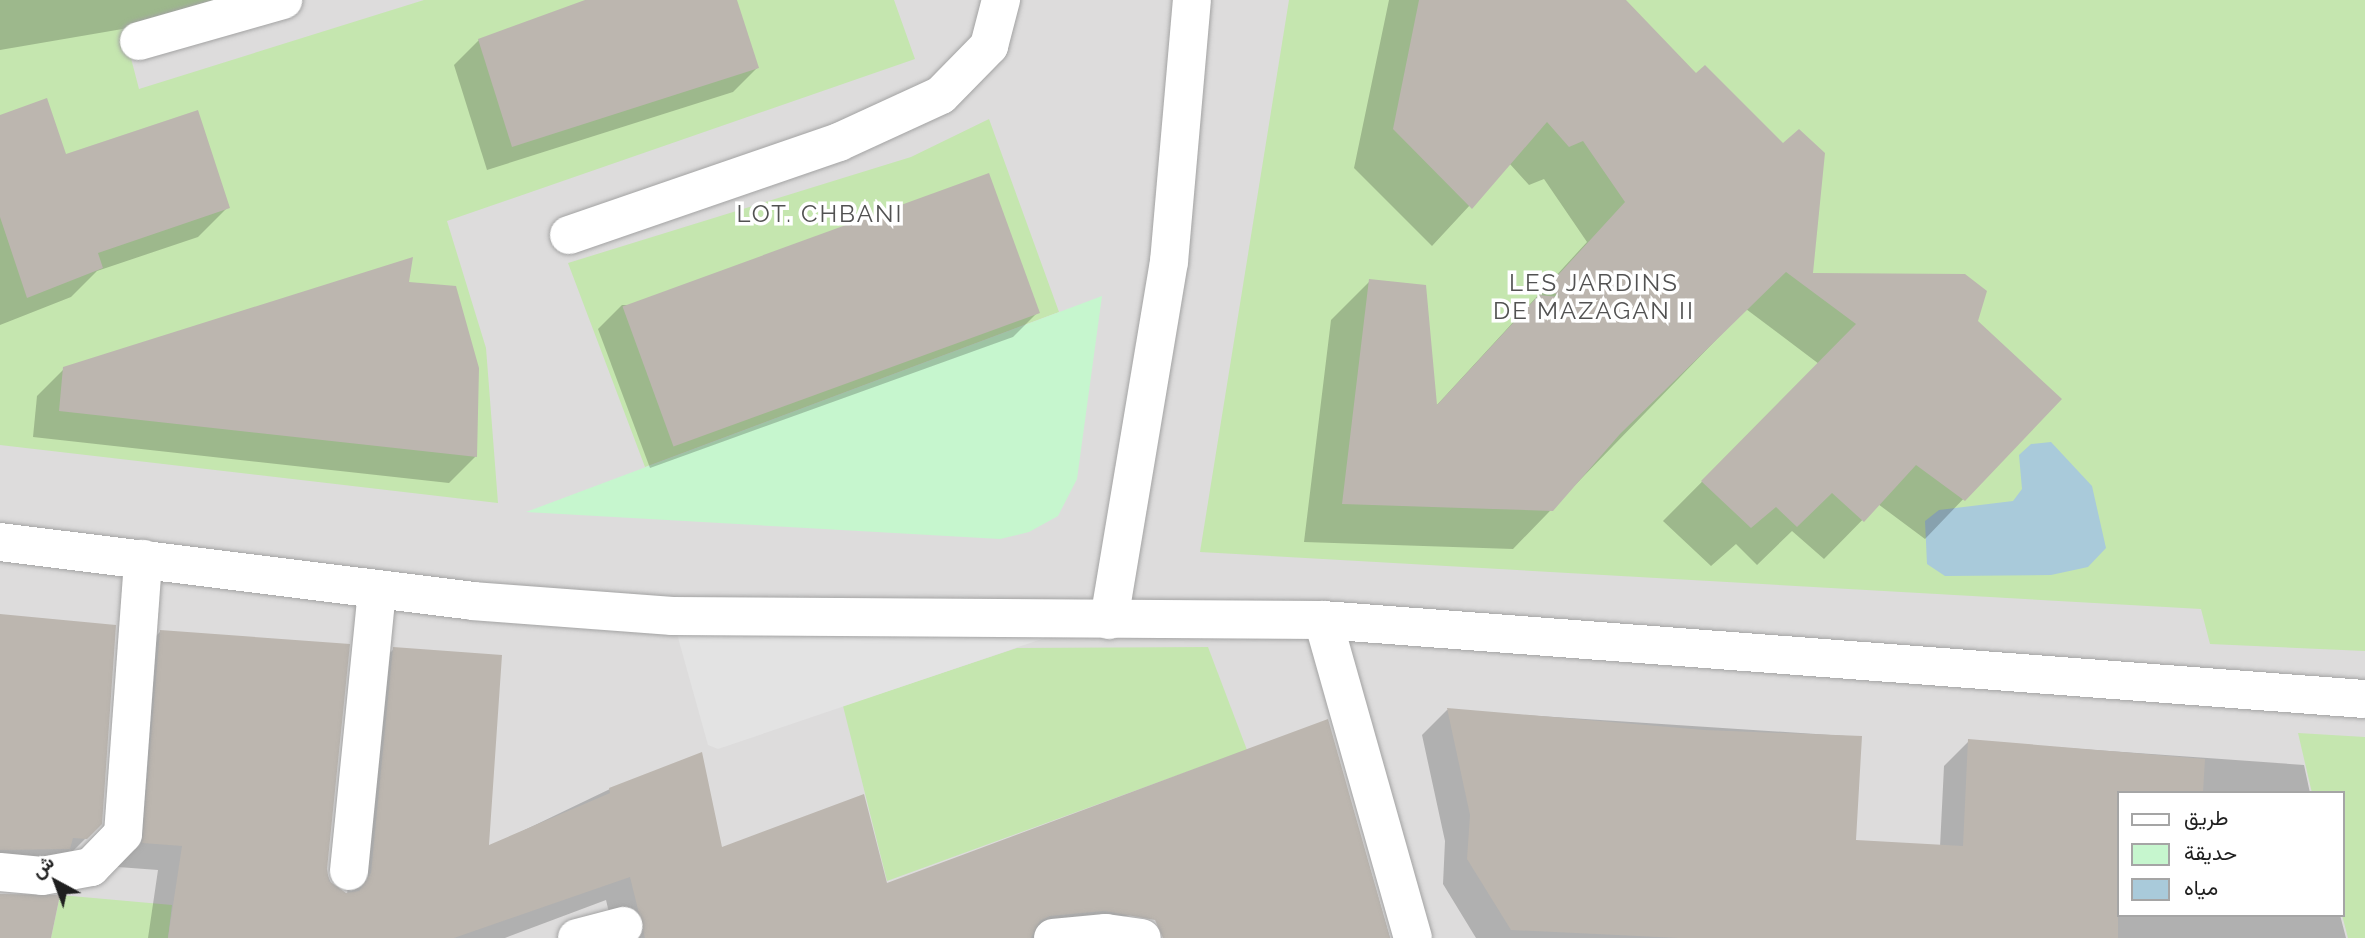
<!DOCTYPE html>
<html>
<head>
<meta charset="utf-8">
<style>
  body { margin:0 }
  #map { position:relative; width:2365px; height:938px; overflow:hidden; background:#efede6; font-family:Raleway,Vazirmatn,sans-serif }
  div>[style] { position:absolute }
  .residential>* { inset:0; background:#dddcdc }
  .grass>* { inset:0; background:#c5e6af }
  .park>* { inset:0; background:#c6f6ce }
  .parking>* { inset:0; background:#e3e3e3 }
  .water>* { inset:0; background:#a9cada }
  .shadow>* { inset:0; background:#0003 }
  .building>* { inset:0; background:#bcb6af; transform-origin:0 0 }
  .roads { filter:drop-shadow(0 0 2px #a3a3a3) drop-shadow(0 0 2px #a3a3a3) }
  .minor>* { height:38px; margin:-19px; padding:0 19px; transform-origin:19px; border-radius:19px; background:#fff }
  span { translate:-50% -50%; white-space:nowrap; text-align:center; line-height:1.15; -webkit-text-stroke:7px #fff; paint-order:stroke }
  .quarter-label { font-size:24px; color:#525252; letter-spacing:2px }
  .legend { position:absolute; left:2117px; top:791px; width:228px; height:126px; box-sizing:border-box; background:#fff; border:2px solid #a5a5a5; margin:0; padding:9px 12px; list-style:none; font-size:21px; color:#1f1f1f }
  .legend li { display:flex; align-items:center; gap:14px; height:35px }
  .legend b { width:35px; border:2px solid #a5a5a5 }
  .north { position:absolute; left:21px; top:847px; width:70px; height:70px; -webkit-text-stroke:5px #fff; paint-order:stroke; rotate:319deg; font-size:19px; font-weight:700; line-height:28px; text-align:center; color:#1f1f1f }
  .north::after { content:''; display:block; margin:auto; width:24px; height:32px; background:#1f1f1f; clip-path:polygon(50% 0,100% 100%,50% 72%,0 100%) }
</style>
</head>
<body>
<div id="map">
  <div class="residential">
    <div style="clip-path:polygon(evenodd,0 0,2365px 0,2365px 938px,0 938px,0 0,2118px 793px,2342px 793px,2342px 915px,2118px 915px,2118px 793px)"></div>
  </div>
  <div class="grass">
    <div style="clip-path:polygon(0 0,244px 0,125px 35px,139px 89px,424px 0,894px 0,915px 59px,447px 221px,486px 348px,498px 503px,0 445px)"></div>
    <div style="clip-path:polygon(1289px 0,2365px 0,2365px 651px,2210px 644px,2201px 609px,1200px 552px)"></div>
    <div style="clip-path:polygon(989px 119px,1059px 312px,645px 467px,568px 263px,911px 157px)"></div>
    <div style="clip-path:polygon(1208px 647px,1247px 750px,887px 881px,843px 706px,1017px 648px)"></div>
    <div style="clip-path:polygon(2298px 733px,2365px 737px,2365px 938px,2348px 938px,2342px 915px,2342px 793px,2312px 793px)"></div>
    <div style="clip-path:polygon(60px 895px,172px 905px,168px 938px,51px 938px)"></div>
  </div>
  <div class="park">
    <div style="clip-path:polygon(1102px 296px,1077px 479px,1058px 516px,1029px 532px,1000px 539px,526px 512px)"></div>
  </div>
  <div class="parking">
    <div style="clip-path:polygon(672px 616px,1098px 620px,718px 749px,708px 745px)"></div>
  </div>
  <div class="water">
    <div style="clip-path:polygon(2051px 442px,2092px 486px,2106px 548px,2088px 567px,2051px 575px,1945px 576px,1927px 564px,1925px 521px,1939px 510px,2013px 501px,2022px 489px,2019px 455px,2031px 444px)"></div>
  </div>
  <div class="shadow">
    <div style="clip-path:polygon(0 0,224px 0,210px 14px,0 50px)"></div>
    <div style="clip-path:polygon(599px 0,735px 0,757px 68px,733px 92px,487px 170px,454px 65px,479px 40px)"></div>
    <div style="clip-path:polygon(1389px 0,1623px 0,1811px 275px,1976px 322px,2059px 399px,1925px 539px,1878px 504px,1824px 559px,1792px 531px,1757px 565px,1736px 544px,1711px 566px,1663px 521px,1819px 364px,1746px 309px,1513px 549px,1304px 542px,1331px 320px,1370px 281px,1436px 406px,1587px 242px,1544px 179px,1529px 185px,1509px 163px,1432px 246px,1354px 168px)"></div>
    <div style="clip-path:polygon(0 117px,64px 156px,228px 207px,198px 237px,97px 271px,71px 297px,0 325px)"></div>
    <div style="clip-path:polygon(407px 284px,476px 456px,449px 483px,33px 437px,37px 396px,64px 369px)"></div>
    <div style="clip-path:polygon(622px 305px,1037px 313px,1013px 337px,650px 468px,598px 329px)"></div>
    <div style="clip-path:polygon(0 614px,100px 824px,61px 863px,0 874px)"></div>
    <div style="clip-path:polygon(160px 632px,348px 646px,325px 869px,334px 890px,347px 895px,369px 673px,394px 649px,487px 848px,610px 789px,720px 850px,886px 885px,1327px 721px,1390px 938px,1185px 938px,1172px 905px,1033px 938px,615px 938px,606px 900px,505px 938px,148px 938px,158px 870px,118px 867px,136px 657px)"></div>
    <div style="clip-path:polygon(1447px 710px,1861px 737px,1854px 842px,1940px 847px,1944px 766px,1969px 741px,2304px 765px,2310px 793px,2118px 793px,2118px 915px,2340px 915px,2346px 938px,1476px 938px,1443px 884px,1445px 841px,1422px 735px)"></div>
  </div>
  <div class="building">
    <div style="clip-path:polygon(585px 0,737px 0,759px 68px,512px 147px,478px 39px)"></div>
    <div style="clip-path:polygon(1419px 0,1626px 0,1696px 73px,1705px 65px,1783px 143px,1799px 129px,1825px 153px,1813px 273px,1965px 274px,1987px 291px,1978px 321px,2062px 399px,1965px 501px,1916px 465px,1864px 522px,1832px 493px,1797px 527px,1776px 507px,1751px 528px,1701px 481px,1856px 324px,1786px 272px,1620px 434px,1553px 511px,1342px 504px,1369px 279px,1426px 285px,1437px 405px,1539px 295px,1559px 297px,1548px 286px,1625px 202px,1583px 141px,1569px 147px,1547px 122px,1472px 209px,1393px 129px)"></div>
    <div style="clip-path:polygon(47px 98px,66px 154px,198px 110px,230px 208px,98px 253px,103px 268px,27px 298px,0 217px,0 115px)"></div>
    <div style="left:989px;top:173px;width:149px;height:390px;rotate:70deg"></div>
    <div style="clip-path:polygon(413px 257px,409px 282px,456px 286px,479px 368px,477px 457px,59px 411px,63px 367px)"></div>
    <div style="clip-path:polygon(0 614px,116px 625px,102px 824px,87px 839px,73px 838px,70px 849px,0 850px)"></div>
    <div style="clip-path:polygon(160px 630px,350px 644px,327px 869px,329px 881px,346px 893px,359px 891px,371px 873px,393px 647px,502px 655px,489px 845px,610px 793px,609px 788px,702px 752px,722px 847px,864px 794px,887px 883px,1328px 719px,1390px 938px,1163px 938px,1155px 920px,1104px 911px,1050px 916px,1040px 921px,1031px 938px,645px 938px,630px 877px,454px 938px,168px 938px,182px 846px,142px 843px)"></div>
    <div style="clip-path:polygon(1447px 708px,1704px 730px,1862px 736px,1856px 840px,1963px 846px,1968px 739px,2205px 759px,2203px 793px,2118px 793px,2118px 938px,1679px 938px,1511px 930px,1467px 859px,1470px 815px)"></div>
    <div style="clip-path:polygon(0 894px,60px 895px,51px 938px,0 938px)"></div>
  </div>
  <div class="roads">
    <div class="minor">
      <div style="left:139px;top:41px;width:150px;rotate:-15.9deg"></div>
      <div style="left:569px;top:235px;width:286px;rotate:-19deg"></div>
      <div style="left:839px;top:142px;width:112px;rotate:-24.7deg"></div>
      <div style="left:941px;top:95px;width:69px;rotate:-45.6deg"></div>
      <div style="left:989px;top:46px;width:48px;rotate:-75.4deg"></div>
      <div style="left:0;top:542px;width:476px;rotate:7.1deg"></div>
      <div style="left:472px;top:601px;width:201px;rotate:4.3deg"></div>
      <div style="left:672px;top:616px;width:651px;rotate:0.35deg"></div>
      <div style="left:1323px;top:620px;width:1045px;rotate:4.34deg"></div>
      <div style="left:1109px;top:620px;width:363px;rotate:-80.5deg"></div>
      <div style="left:1169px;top:262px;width:263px;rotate:-85deg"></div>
      <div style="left:1323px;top:620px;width:330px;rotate:74.2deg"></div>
      <div style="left:349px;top:871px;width:283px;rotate:-84.3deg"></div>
      <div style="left:0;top:872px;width:42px;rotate:5.4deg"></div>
      <div style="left:42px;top:876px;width:50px;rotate:-10.4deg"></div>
      <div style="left:91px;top:867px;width:46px;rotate:-45.9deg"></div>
      <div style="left:123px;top:834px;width:276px;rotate:-85.8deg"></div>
      <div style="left:577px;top:938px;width:48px;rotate:-14.6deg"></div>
      <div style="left:1053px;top:938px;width:53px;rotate:-5.4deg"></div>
      <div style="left:1106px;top:933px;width:36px;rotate:8deg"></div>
    </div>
  </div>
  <div class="quarter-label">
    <span style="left:820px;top:214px">LOT. CHBANI</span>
    <span style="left:1594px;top:297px">LES JARDINS<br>DE MAZAGAN II</span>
  </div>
  <ul class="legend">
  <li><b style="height:9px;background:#fff"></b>طريق</li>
  <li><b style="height:19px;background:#c6f6ce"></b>حديقة</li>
  <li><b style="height:19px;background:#a9cada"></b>مياه</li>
  </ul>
  <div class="north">ش</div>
</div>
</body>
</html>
